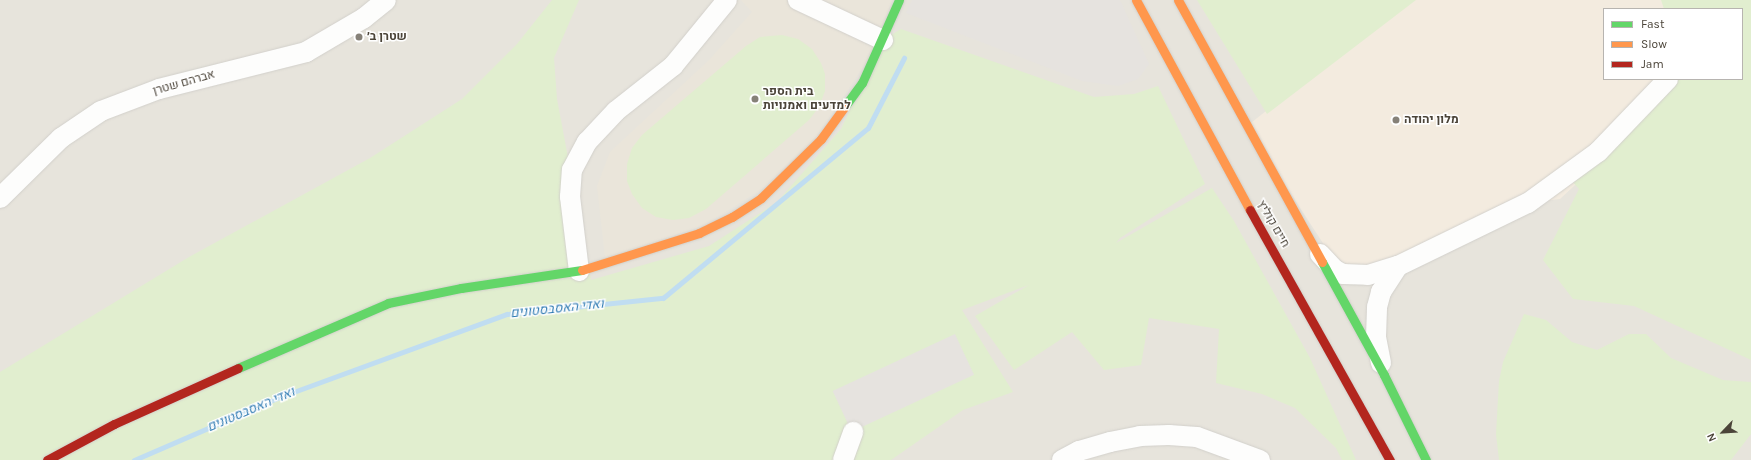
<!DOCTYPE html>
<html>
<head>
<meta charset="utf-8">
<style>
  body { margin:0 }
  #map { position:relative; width:1751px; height:460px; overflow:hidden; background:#f4f2ee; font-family:Karla,Heebo,sans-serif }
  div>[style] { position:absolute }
  .residential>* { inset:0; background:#e7e4dc }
  .commercial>* { inset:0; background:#f3ebdf }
  .education>* { inset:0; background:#eae5da }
  .green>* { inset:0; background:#e1eecf }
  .parking>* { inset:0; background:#e6e3df; transform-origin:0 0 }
  .stream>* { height:5px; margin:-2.5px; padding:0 2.5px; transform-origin:2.5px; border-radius:2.5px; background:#c0ddf1 }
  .roads { filter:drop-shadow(0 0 1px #d2d0cb) drop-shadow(0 0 1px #d2d0cb) }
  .street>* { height:20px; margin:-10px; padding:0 10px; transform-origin:10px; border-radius:10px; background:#fdfdfc }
  .fast>* { height:9px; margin:-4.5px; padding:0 4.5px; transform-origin:4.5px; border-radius:4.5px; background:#63d668 }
  .slow>* { height:9px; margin:-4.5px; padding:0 4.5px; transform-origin:4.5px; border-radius:4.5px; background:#ff974d }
  .jam>* { height:9px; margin:-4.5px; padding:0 4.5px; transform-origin:4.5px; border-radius:4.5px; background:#b3261e }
  .dots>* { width:11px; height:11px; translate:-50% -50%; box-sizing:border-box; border:2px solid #fff; border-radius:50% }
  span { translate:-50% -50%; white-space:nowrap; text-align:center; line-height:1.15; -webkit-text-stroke:3px #fff; paint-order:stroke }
  .poi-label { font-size:12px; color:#4b4439; font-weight:700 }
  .left { translate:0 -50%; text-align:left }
  .street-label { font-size:12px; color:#4b4439 }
  .water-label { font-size:13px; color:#2e7ab2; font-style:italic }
  .legend { position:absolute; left:1603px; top:8px; width:140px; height:72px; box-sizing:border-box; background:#fff; border:1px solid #b7b4b0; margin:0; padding:5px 7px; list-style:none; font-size:12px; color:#4b4439 }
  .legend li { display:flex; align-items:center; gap:8px; height:20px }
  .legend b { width:20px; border:1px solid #b7b4b0 }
  .north { position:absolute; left:1703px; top:412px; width:40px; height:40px; -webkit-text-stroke:3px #fff; paint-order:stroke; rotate:245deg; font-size:11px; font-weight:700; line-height:16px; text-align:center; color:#4b4439 }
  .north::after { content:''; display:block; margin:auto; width:14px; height:18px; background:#4b4439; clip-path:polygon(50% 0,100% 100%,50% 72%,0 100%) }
</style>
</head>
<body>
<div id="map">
  <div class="residential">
    <div style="clip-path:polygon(evenodd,0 0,1751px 0,1751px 460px,0 460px,0 0,1604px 9px,1742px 9px,1742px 79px,1604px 79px,1604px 9px)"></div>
  </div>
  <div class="commercial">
    <div style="clip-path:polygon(1407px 0,1688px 0,1694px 9px,1604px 9px,1604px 79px,1689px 79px,1560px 199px,1528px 203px,1398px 266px,1343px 274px,1247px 126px)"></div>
  </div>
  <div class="education">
    <div style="clip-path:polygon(741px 0,892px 0,872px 53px,817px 137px,760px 190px,705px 225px,605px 258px,597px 186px,610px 152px,709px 60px,752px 12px)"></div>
  </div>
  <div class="green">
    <div style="clip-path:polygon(552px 0,579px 0,554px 58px,557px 99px,591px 280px,709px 246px,777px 202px,841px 129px,883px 40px,901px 29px,1094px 97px,1134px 94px,1158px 86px,1205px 184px,1120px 238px,1116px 243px,1212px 188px,1234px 221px,1310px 358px,1356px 460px,1342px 460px,1336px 448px,1295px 408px,1262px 394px,1216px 383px,1219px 329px,1149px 318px,1141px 365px,1104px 370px,1072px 332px,1014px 370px,975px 316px,1029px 285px,962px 310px,1013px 392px,963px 410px,891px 460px,0 460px,0 372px,189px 257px,370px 158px,462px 99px,517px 44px)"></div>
    <div style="clip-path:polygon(1197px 0,1416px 0,1267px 114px)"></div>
    <div style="clip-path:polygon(1661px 0,1751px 0,1751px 360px,1634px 306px,1573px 299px,1543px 260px,1579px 189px,1571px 180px,1662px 79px,1742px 79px,1742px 9px,1664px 9px)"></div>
    <div style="clip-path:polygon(782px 35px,798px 39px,812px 49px,821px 63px,825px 74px,825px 91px,819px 107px,809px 120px,706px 209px,689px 218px,673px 220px,656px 217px,642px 208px,632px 194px,627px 181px,627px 164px,632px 148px,642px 135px,746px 46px,760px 37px)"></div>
    <div style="clip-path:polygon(1524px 314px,1546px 320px,1572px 342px,1597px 350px,1629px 334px,1646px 334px,1671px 358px,1723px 380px,1751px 382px,1751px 434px,1731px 460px,1499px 460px,1496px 434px,1499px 381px,1503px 362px)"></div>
  </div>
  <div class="parking">
    <div style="clip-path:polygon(912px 0,1120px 0,1149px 64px,1138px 79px,1118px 86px,1082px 81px,906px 13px)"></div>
    <div style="left:955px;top:334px;width:45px;height:135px;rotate:65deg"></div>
  </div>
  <div class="stream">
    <div style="left:134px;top:460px;width:156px;rotate:-23.4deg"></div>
    <div style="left:277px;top:398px;width:245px;rotate:-20.1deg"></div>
    <div style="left:507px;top:314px;width:157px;rotate:-5.9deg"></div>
    <div style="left:663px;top:298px;width:266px;rotate:-39.7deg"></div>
    <div style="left:868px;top:128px;width:79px;rotate:-62.8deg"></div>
  </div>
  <div class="roads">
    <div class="street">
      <div style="left:798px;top:0;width:94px;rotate:25.2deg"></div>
      <div style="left:0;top:198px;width:86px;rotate:-44.5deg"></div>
      <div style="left:61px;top:138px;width:48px;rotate:-34deg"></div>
      <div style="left:101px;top:111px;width:62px;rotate:-20.8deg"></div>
      <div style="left:159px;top:89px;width:152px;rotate:-14.1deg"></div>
      <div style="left:306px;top:52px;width:67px;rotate:-30.4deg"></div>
      <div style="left:364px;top:18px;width:28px;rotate:-39deg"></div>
      <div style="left:1320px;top:254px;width:22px;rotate:47deg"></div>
      <div style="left:1335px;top:270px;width:9px;rotate:27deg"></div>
      <div style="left:1343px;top:274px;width:25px;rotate:2deg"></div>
      <div style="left:1368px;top:275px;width:31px;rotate:-17deg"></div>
      <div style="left:1398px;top:266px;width:144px;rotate:-25.9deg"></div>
      <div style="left:1528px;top:203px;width:87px;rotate:-36.1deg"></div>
      <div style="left:1598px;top:152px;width:101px;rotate:-46.2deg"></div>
      <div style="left:579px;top:271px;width:75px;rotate:-96.9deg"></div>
      <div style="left:570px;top:197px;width:27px;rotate:-86deg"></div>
      <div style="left:572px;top:170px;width:32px;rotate:-62deg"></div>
      <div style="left:587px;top:142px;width:42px;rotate:-46.9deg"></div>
      <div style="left:616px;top:111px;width:73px;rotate:-38.3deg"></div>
      <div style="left:673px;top:66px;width:85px;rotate:-50.7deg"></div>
      <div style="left:1381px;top:363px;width:26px;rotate:-101deg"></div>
      <div style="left:1376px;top:337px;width:30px;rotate:-88deg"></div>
      <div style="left:1377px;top:307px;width:16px;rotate:-75deg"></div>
      <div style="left:1381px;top:292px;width:31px;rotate:-57deg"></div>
      <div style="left:843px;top:460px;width:30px;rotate:-70deg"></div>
      <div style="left:1062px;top:460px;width:19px;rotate:-28deg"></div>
      <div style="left:1079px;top:451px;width:32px;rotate:-16deg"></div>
      <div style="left:1110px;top:442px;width:31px;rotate:-11deg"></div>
      <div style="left:1140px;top:436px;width:29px;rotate:-2deg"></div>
      <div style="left:1169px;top:435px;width:28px;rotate:4deg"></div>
      <div style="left:1197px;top:437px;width:67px;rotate:20.1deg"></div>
    </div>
    <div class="fast">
      <div style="left:845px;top:106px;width:29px;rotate:-54deg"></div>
      <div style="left:862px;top:83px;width:91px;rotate:-66deg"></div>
      <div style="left:1322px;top:262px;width:129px;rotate:61.2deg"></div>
      <div style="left:1384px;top:375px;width:95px;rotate:63.7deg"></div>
      <div style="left:238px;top:368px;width:163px;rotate:-23.4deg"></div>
      <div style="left:388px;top:303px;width:75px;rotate:-11.6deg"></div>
      <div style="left:461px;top:288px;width:122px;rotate:-8.5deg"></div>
    </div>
    <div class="slow">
      <div style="left:1136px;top:0;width:239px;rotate:61.5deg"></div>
      <div style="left:1178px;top:0;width:299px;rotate:61.2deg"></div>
      <div style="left:582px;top:270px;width:123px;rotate:-17.5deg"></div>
      <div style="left:699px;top:233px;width:37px;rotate:-26deg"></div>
      <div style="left:732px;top:217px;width:35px;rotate:-33deg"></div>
      <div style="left:761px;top:198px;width:84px;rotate:-44.5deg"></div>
      <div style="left:821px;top:139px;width:41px;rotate:-54deg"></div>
    </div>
    <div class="jam">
      <div style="left:1250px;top:210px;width:287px;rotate:60.8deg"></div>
      <div style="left:47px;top:460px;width:76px;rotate:-28.2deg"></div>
      <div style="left:114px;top:424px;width:136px;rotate:-24.3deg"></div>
    </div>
  </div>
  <div class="dots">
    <div style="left:359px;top:37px;background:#868178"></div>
    <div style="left:755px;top:99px;background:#868178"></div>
    <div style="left:1396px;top:120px;background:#868178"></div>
  </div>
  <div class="poi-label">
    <span class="left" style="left:367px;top:37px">שטרן ב׳</span>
    <span class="left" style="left:763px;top:99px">בית הספר<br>למדעים ואמנויות</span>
    <span class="left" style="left:1404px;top:120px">מלון יהודה</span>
  </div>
  <div class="street-label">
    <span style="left:184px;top:83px;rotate:-16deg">אברהם שטרן</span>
    <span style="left:1273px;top:224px;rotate:60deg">חיים קוליץ</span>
  </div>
  <div class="water-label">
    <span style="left:557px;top:309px;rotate:-6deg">ואדי האסבסטונים</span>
    <span style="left:251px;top:410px;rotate:-23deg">ואדי האסבסטונים</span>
  </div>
  <ul class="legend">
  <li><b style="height:5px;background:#63d668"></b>Fast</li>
  <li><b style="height:5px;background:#ff974d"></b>Slow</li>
  <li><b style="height:5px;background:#b3261e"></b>Jam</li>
  </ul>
  <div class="north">N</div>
</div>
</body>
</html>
